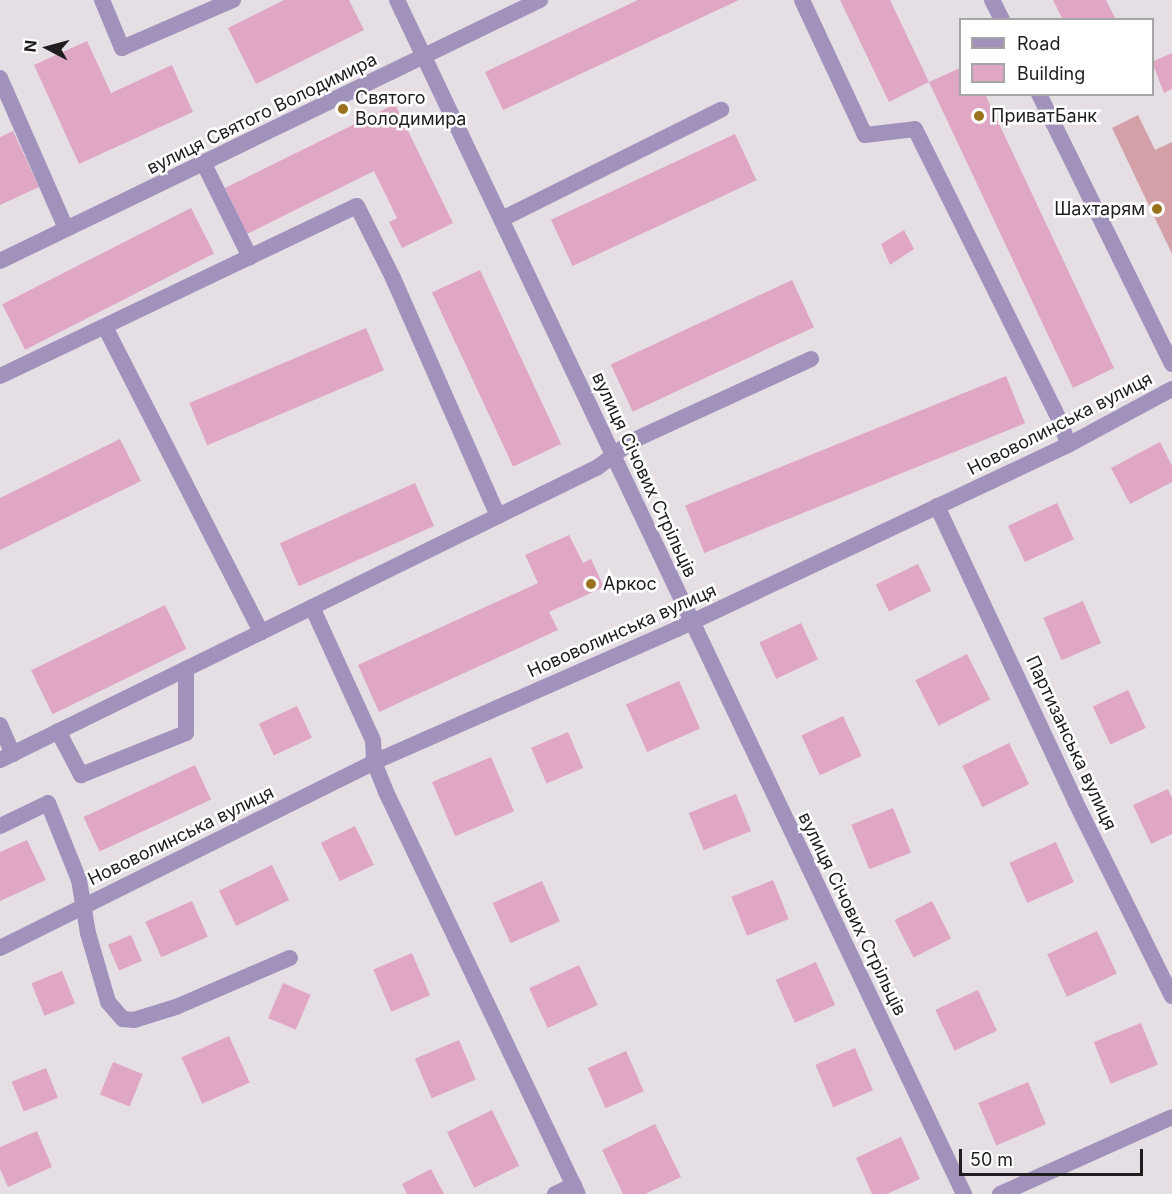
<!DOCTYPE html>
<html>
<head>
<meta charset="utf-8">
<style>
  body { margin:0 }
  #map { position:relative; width:1172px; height:1194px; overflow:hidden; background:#e5dfe5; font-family:Inter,sans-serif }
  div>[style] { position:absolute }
  .green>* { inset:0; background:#d2a0a6 }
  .building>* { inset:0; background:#e0a7c4; transform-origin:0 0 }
  .minor>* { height:16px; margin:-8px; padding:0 8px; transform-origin:8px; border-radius:8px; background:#a092bb }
  .tertiary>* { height:16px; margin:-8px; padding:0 8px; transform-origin:8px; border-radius:8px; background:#a092bb }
  .dots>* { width:16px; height:16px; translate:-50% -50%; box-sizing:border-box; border:3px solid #fff; border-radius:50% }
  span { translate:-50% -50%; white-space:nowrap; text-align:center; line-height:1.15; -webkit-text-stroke:5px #fff; paint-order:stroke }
  .poi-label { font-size:18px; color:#1f1d1f }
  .left { translate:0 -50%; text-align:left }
  .right { translate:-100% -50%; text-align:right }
  .street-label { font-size:18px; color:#1f1d1f }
  .legend { position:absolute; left:959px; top:18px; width:195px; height:78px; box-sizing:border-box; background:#fff; border:2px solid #a5a5a5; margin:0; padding:8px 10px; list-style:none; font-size:18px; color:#1f1d1f }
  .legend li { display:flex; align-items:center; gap:12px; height:30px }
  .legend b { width:30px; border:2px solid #a5a5a5 }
  .north { position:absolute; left:18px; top:18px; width:60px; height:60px; -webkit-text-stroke:4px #fff; paint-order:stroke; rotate:276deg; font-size:16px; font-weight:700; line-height:24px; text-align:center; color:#1f1d1f }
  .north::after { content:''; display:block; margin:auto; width:21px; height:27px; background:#1f1d1f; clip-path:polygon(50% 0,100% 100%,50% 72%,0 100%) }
  .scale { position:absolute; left:959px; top:1149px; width:184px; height:27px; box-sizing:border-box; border:3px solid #1f1d1f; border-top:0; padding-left:8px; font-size:18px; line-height:21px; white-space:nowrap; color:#1f1d1f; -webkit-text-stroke:4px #fff; paint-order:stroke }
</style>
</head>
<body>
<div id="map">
  <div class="green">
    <div style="clip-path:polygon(1138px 115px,1155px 150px,1172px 142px,1172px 254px,1112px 128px)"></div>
  </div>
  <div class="building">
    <div style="clip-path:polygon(284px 0,349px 0,364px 30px,256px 84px,228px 28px)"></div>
    <div style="clip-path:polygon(638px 0,739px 0,503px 110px,485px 72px)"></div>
    <div style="clip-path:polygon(840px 0,890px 0,929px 82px,889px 102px)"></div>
    <div style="clip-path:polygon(1053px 0,1106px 0,1116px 20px,1063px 20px)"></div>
    <div style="clip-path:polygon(87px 41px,111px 93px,172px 65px,193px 112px,79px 164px,34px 65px)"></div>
    <div style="clip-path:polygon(1172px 53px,1172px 89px,1164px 93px,1152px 62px)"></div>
    <div style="clip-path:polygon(960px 68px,960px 94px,985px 94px,1114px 368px,1073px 388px,929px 82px)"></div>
    <div style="clip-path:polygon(395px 104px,453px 223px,402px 248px,389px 222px,397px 218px,374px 171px,247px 234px,225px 188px)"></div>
    <div style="clip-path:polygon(13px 131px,39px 187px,0 205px,0 137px)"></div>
    <div style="left:735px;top:134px;width:51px;height:203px;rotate:65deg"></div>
    <div style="left:191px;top:208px;width:51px;height:212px;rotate:63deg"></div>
    <div style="clip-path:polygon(904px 230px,914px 249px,890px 265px,881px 244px)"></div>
    <div style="left:480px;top:270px;width:192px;height:53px;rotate:65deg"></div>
    <div style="left:792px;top:280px;width:52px;height:200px;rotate:65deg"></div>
    <div style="left:366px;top:328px;width:46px;height:192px;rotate:67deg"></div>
    <div style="left:1006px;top:376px;width:51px;height:346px;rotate:68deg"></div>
    <div style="clip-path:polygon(120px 439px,141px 481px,0 550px,0 498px)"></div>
    <div style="clip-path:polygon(1160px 442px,1172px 466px,1172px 482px,1130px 504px,1111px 468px)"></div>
    <div style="left:415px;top:483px;width:47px;height:148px;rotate:66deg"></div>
    <div style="left:1057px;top:503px;width:40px;height:54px;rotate:65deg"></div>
    <div style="clip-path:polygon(569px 535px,583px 563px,591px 559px,604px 587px,549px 612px,558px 630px,379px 712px,358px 665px,538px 583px,525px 555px)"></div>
    <div style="left:918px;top:564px;width:30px;height:47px;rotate:64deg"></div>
    <div style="left:1083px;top:601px;width:46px;height:43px;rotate:67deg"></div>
    <div style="left:165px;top:605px;width:49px;height:149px;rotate:64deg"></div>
    <div style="left:801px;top:623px;width:40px;height:46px;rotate:65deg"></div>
    <div style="left:967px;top:654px;width:51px;height:58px;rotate:63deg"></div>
    <div style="left:679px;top:681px;width:52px;height:58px;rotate:66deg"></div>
    <div style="left:1128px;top:690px;width:42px;height:39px;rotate:65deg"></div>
    <div style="left:297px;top:706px;width:35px;height:42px;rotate:65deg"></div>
    <div style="left:843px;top:716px;width:44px;height:46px;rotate:65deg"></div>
    <div style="left:568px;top:732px;width:39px;height:40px;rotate:67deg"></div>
    <div style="left:1009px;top:743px;width:46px;height:52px;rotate:64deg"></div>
    <div style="left:491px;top:757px;width:59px;height:64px;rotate:67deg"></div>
    <div style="left:195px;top:765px;width:38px;height:123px;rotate:65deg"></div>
    <div style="clip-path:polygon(1168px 789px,1172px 798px,1172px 834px,1151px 844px,1133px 805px)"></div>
    <div style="left:736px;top:794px;width:40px;height:51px;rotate:68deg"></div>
    <div style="left:893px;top:808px;width:48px;height:45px;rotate:68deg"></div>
    <div style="left:355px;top:826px;width:43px;height:38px;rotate:64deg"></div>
    <div style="clip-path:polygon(27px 840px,46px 880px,0 901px,0 852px)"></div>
    <div style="left:1056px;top:842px;width:44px;height:51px;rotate:66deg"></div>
    <div style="left:272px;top:865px;width:39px;height:59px;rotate:64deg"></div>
    <div style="left:773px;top:880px;width:42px;height:45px;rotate:68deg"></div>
    <div style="left:542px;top:881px;width:44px;height:54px;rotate:66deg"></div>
    <div style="left:192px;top:901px;width:39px;height:51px;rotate:66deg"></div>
    <div style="left:932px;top:901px;width:42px;height:42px;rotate:63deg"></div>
    <div style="left:1097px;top:931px;width:47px;height:55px;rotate:65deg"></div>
    <div style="left:131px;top:935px;width:28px;height:25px;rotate:67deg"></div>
    <div style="left:412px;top:953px;width:46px;height:42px;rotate:67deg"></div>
    <div style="left:816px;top:962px;width:47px;height:44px;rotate:66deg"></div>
    <div style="left:579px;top:965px;width:44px;height:55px;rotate:65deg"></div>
    <div style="left:62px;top:971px;width:35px;height:33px;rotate:68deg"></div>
    <div style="left:283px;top:983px;width:30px;height:38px;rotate:23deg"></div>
    <div style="left:978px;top:990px;width:45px;height:47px;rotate:65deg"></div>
    <div style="left:1141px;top:1023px;width:45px;height:51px;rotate:68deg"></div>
    <div style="left:229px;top:1036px;width:51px;height:52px;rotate:66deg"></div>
    <div style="left:459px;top:1040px;width:43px;height:48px;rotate:67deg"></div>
    <div style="left:855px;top:1048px;width:46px;height:43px;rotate:67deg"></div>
    <div style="left:626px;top:1051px;width:44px;height:42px;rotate:66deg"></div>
    <div style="left:113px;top:1062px;width:32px;height:35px;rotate:22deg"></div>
    <div style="left:46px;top:1068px;width:32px;height:37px;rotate:68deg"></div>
    <div style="left:1028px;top:1082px;width:46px;height:54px;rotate:67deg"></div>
    <div style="left:492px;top:1110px;width:62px;height:50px;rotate:64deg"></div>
    <div style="clip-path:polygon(655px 1124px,681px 1177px,645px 1194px,623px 1194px,602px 1150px)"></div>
    <div style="clip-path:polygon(37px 1131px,52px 1167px,8px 1187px,0 1169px,0 1147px)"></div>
    <div style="clip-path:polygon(901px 1137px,920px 1179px,887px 1194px,872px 1194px,856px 1158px)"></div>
    <div style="clip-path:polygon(431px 1169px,444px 1194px,407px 1194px,402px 1184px)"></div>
  </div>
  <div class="minor">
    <div style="left:102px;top:0;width:52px;rotate:67.4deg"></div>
    <div style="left:122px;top:48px;width:121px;rotate:-23.4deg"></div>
    <div style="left:397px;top:0;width:1322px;rotate:64.6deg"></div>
    <div style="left:802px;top:0;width:149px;rotate:65deg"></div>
    <div style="left:865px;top:135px;width:50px;rotate:-6.8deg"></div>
    <div style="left:915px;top:129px;width:328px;rotate:63.6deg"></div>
    <div style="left:1061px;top:423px;width:23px;rotate:72deg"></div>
    <div style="left:0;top:78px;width:164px;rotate:66.3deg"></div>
    <div style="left:204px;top:164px;width:104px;rotate:63.7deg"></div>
    <div style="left:502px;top:219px;width:245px;rotate:-26.5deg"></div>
    <div style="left:105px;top:327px;width:343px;rotate:62.9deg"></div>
    <div style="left:0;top:376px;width:395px;rotate:-25.5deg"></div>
    <div style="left:357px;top:206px;width:80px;rotate:63.4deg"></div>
    <div style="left:393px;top:278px;width:260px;rotate:66.2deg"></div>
    <div style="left:937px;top:506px;width:326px;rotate:64.9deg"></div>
    <div style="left:1075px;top:801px;width:218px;rotate:63.6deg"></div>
    <div style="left:312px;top:607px;width:146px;rotate:65.4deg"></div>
    <div style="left:373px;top:740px;width:22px;rotate:87deg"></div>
    <div style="left:374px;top:762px;width:32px;rotate:68deg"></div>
    <div style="left:386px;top:792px;width:445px;rotate:64.5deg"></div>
    <div style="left:0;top:725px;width:32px;rotate:66deg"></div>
    <div style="left:58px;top:731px;width:50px;rotate:62.4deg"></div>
    <div style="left:81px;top:775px;width:113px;rotate:-21.8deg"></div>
    <div style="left:186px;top:733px;width:64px;rotate:-90deg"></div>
    <div style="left:0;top:760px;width:666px;rotate:-26.1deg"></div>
    <div style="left:598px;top:467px;width:43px;rotate:-37.4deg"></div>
    <div style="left:632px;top:441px;width:197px;rotate:-24.6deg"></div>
    <div style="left:0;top:826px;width:53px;rotate:-25.6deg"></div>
    <div style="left:48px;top:803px;width:83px;rotate:68.1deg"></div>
    <div style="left:79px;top:880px;width:54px;rotate:80.4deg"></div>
    <div style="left:88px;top:933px;width:72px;rotate:73.8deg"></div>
    <div style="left:108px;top:1002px;width:23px;rotate:49deg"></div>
    <div style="left:123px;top:1019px;width:11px;rotate:5deg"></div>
    <div style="left:134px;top:1020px;width:44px;rotate:-17.2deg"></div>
    <div style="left:176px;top:1007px;width:124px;rotate:-23.3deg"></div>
    <div style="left:555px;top:1194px;width:21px;rotate:-25deg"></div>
    <div style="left:1000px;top:1194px;width:188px;rotate:-24.1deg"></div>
  </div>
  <div class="tertiary">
    <div style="left:992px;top:0;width:22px;rotate:63deg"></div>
    <div style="left:1039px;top:94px;width:301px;rotate:63.8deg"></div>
    <div style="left:0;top:261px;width:600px;rotate:-25.8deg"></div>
    <div style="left:0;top:948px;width:418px;rotate:-26.4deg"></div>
    <div style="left:374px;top:762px;width:331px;rotate:-23.7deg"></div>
    <div style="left:677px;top:629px;width:432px;rotate:-25.2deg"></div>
    <div style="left:1068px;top:445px;width:118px;rotate:-28.3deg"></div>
  </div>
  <div class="dots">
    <div style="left:343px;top:109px;background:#9a721e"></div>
    <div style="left:979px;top:116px;background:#9a721e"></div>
    <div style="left:1157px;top:209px;background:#9a721e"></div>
    <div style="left:591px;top:584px;background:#9a721e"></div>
  </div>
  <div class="poi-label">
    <span class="left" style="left:355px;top:109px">Святого<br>Володимира</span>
    <span class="left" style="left:991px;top:116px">ПриватБанк</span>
    <span class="right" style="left:1145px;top:209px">Шахтарям</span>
    <span class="left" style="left:603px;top:584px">Аркос</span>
  </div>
  <div class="street-label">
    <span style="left:262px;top:114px;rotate:-26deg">вулиця Святого Володимира</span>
    <span style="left:1060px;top:424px;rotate:-27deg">Нововолинська вулиця</span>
    <span style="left:644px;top:475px;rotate:65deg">вулиця Січових Стрільців</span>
    <span style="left:622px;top:631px;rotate:-24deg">Нововолинська вулиця</span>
    <span style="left:1071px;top:743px;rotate:65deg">Партизанська вулиця</span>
    <span style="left:181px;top:836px;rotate:-26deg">Нововолинська вулиця</span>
    <span style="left:852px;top:914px;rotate:64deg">вулиця Січових Стрільців</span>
  </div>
  <ul class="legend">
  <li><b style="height:8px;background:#a092bb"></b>Road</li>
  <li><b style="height:16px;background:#e0a7c4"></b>Building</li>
  </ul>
  <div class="north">N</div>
  <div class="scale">50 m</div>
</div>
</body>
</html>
